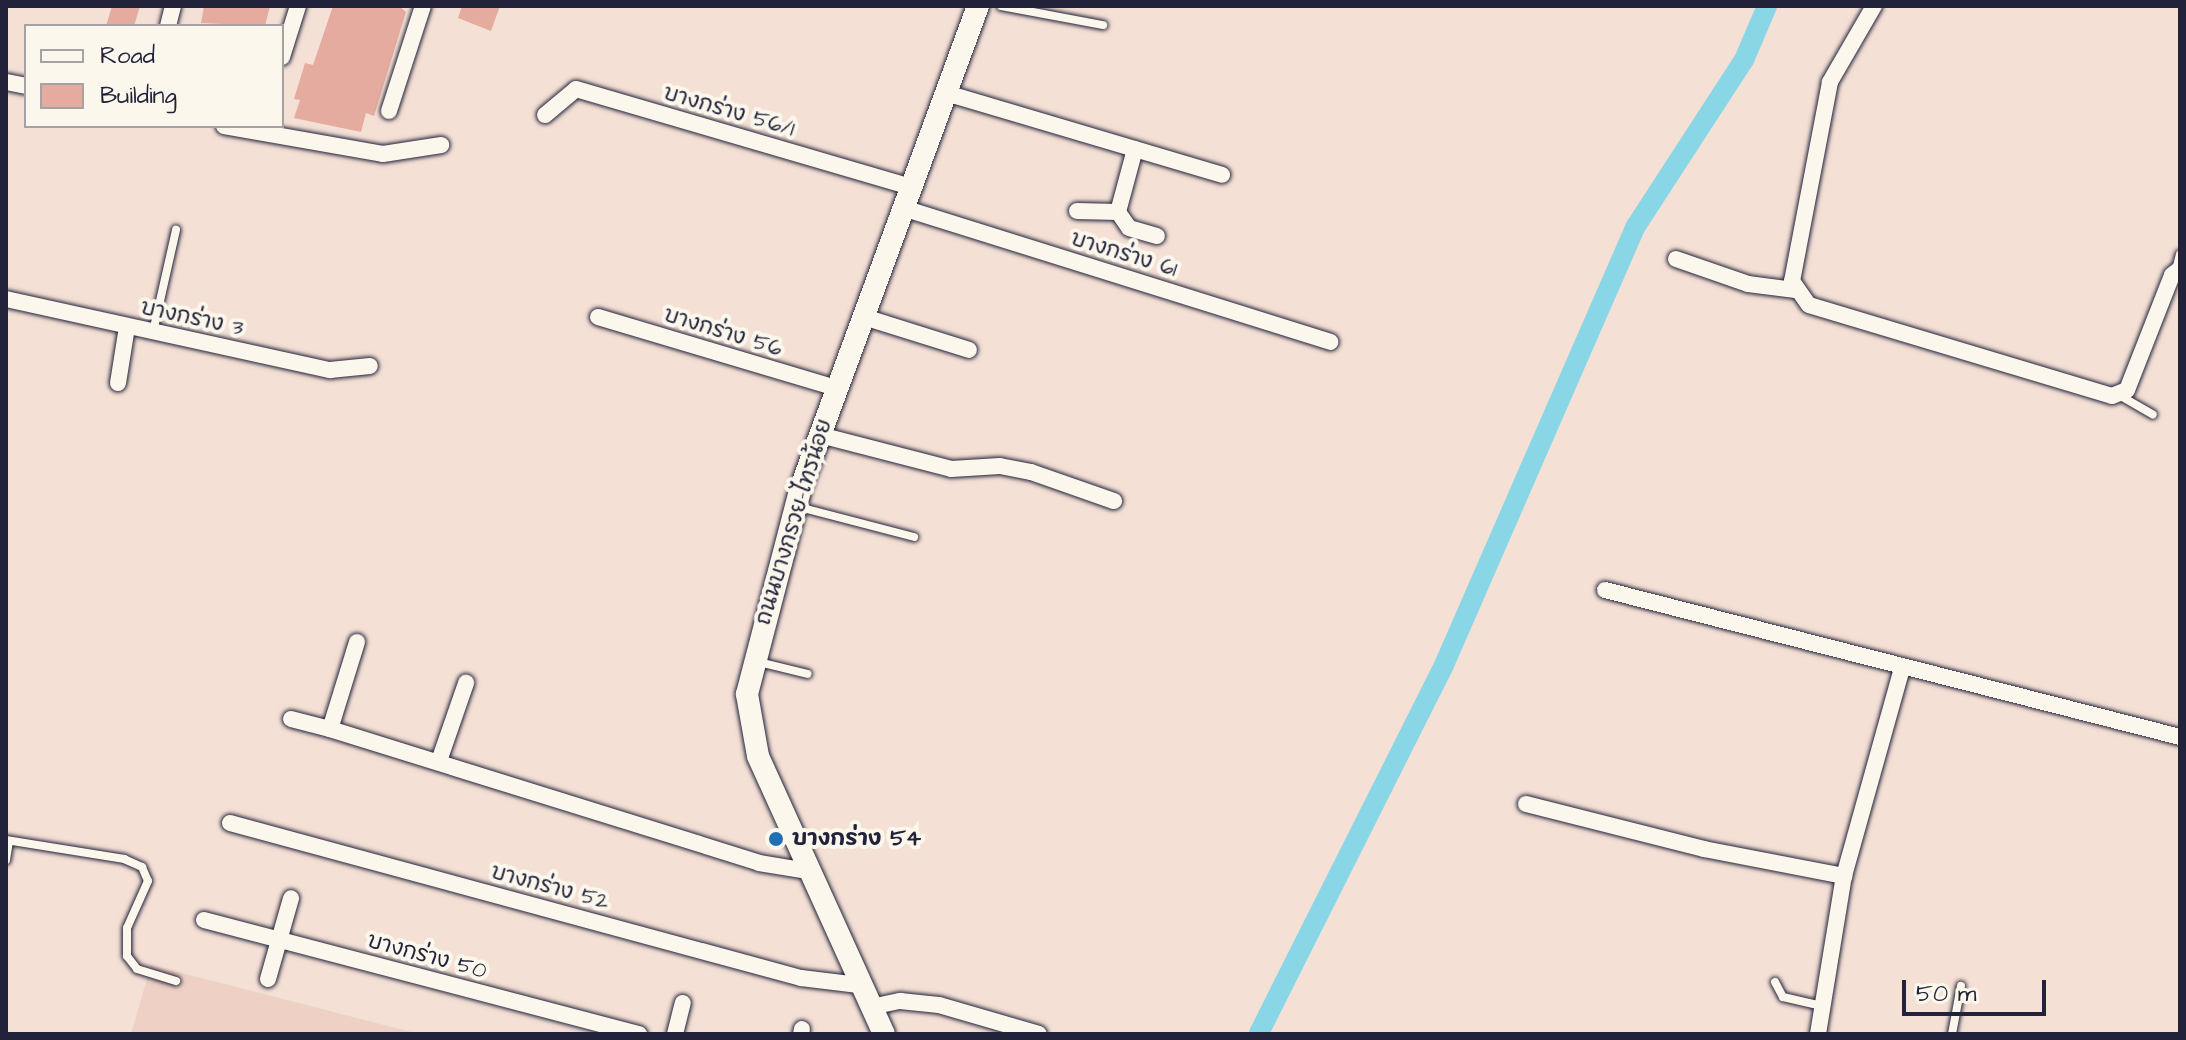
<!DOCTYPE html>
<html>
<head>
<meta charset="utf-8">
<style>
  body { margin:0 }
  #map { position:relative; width:2186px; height:1040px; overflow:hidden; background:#f4e0d5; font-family:"Architects Daughter","Playpen Sans Thai",sans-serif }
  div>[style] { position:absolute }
  .built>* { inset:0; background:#efd0c4 }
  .canal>* { height:20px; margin:-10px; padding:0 10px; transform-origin:10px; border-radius:10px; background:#89d7e6 }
  .building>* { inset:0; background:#e4ab9e }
  .roads { filter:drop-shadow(0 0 2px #22223b) drop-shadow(0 0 2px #22223b) }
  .service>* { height:8px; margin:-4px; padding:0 4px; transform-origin:4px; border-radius:4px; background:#fbf7ec }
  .minor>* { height:16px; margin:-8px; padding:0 8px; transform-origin:8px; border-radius:8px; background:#fbf7ec }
  .secondary>* { height:22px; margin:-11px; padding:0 11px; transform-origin:11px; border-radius:11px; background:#fbf7ec }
  .dots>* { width:22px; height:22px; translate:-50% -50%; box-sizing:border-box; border:4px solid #fbf7ec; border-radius:50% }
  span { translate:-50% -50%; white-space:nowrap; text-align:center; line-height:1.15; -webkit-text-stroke:8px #fbf7ec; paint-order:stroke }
  .street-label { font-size:22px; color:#22223b }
  .poi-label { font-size:22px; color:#22223b; font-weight:700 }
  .left { translate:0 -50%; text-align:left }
  .frame { position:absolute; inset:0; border:8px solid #22223b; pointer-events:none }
  .legend { position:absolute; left:24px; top:24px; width:260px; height:104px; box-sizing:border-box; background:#fbf7ec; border:2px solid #a4a2a5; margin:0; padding:10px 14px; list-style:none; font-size:24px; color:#22223b }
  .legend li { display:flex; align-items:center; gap:16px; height:40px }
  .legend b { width:40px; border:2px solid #a4a2a5 }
  .scale { position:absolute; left:1902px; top:980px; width:144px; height:36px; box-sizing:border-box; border:4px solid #22223b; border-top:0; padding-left:10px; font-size:24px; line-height:28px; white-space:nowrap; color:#22223b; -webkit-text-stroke:6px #fbf7ec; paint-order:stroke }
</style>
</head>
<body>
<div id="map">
  <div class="built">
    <div style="clip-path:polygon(151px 965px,419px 1034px,131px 1034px)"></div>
  </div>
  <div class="canal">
    <div style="left:1259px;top:1033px;width:412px;rotate:-63.3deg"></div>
    <div style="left:1444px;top:665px;width:479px;rotate:-66.4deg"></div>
    <div style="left:1636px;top:226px;width:198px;rotate:-57deg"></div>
    <div style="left:1744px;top:60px;width:59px;rotate:-66.9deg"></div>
  </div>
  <div class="building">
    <div style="clip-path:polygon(112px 6px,140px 6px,134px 26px,106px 26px)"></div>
    <div style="clip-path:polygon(204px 6px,270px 6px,265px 26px,201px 23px)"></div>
    <div style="clip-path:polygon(333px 6px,399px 6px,406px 12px,374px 116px,366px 113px,361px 132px,294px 118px,300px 100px,294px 99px,305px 63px,313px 65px)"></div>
    <div style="clip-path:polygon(462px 6px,500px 6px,491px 31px,458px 18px)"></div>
  </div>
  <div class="roads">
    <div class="service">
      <div style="left:1001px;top:6px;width:104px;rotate:10.6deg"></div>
      <div style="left:2176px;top:270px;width:16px;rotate:-76deg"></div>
      <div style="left:153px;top:332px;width:105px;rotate:-77.3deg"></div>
      <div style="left:2119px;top:395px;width:39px;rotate:30deg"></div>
      <div style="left:799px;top:507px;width:119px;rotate:14.6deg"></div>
      <div style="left:759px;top:662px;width:50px;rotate:13.8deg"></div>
      <div style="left:6px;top:840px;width:120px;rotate:9.1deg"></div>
      <div style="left:124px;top:859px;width:20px;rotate:24deg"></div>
      <div style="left:142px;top:867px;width:15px;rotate:67deg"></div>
      <div style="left:148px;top:881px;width:51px;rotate:114.1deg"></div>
      <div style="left:127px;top:928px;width:28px;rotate:90deg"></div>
      <div style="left:127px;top:956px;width:16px;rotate:52deg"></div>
      <div style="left:137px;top:969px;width:41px;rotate:17.1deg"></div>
      <div style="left:6px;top:860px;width:19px;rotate:-81deg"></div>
      <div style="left:1775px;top:982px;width:17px;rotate:62deg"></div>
      <div style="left:1783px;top:997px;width:40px;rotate:13deg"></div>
      <div style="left:1952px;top:1034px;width:49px;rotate:-79.4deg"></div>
    </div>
    <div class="minor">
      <div style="left:1874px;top:6px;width:88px;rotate:120.1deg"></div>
      <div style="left:1830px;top:82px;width:203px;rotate:100.8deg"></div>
      <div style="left:1792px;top:281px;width:29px;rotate:55deg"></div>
      <div style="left:1809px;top:305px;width:316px;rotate:16.7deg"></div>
      <div style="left:2112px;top:396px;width:16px;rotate:-22deg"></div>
      <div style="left:2127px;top:390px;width:123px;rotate:-68.6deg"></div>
      <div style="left:2172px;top:275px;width:10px;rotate:-37deg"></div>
      <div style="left:168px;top:26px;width:21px;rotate:-76deg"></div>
      <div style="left:282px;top:57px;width:53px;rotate:-72.6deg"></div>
      <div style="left:6px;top:82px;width:20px;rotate:11deg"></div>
      <div style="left:946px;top:93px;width:288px;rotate:16.5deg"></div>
      <div style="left:389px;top:111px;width:110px;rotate:-72.1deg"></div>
      <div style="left:545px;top:115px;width:40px;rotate:-40deg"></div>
      <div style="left:576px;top:89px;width:349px;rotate:16.3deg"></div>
      <div style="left:224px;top:126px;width:161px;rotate:10deg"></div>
      <div style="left:383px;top:154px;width:59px;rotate:-8.8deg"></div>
      <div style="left:1135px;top:149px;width:65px;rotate:105.1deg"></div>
      <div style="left:1118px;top:212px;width:19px;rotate:55deg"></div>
      <div style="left:1129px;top:228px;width:29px;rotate:16deg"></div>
      <div style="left:903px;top:208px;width:448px;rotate:17.4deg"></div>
      <div style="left:1077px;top:211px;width:41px;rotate:1.4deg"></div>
      <div style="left:1676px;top:259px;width:76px;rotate:19.1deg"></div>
      <div style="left:1748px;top:284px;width:46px;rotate:7.4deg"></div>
      <div style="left:6px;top:299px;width:332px;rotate:12.4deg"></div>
      <div style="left:330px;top:370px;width:40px;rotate:-5.7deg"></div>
      <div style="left:598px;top:317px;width:248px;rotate:16.6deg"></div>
      <div style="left:864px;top:317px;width:110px;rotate:17.4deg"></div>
      <div style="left:118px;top:383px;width:57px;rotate:-80.9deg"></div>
      <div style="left:820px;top:435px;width:135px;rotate:14.5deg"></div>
      <div style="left:951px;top:469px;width:49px;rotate:-3.5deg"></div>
      <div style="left:1000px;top:466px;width:32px;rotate:11deg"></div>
      <div style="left:1031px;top:472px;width:88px;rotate:19.3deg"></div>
      <div style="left:1605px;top:590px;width:593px;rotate:14.34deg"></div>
      <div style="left:357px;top:642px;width:91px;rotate:107.2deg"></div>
      <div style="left:330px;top:729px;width:449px;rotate:17.3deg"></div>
      <div style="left:759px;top:863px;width:50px;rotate:9.3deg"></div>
      <div style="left:291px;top:719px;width:40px;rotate:14.4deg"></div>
      <div style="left:439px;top:761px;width:83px;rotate:-70.9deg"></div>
      <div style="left:1526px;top:804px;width:184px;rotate:14.2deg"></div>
      <div style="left:1704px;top:849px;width:143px;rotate:10.9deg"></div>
      <div style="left:230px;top:823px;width:592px;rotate:15.19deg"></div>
      <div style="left:801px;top:978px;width:58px;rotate:6.9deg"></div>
      <div style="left:204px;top:920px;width:450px;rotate:14.7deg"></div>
      <div style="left:268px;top:979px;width:84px;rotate:-74.1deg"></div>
      <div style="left:871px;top:1007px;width:30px;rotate:-12deg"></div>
      <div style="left:900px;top:1001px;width:39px;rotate:6deg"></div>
      <div style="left:939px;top:1005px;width:104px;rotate:16.2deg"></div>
      <div style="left:675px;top:1034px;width:32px;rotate:-76deg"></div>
      <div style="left:801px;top:1034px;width:5px;rotate:-79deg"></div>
      <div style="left:1818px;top:1034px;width:160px;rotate:-80.7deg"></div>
      <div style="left:1844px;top:876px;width:216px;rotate:-74.4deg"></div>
    </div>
    <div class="secondary">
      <div style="left:884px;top:1034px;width:305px;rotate:-114.4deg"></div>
      <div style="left:758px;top:756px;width:63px;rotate:-100.1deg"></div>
      <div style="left:747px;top:694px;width:214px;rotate:-75.4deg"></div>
      <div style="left:801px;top:487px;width:513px;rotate:-69.8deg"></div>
    </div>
  </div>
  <div class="dots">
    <div style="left:776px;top:839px;background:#1f6fb2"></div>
  </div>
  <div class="street-label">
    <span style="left:729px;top:111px;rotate:16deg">บางกร่าง 56/1</span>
    <span style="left:1124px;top:254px;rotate:17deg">บางกร่าง 61</span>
    <span style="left:192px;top:318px;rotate:12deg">บางกร่าง 3</span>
    <span style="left:723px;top:332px;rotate:17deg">บางกร่าง 56</span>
    <span style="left:794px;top:522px;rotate:-73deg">ถนนบางกรวย-ไทรน้อย</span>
    <span style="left:550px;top:887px;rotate:15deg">บางกร่าง 52</span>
    <span style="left:427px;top:956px;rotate:15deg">บางกร่าง 50</span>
  </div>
  <div class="poi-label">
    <span class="left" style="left:792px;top:839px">บางกร่าง 54</span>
  </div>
  <div class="frame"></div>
  <ul class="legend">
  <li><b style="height:10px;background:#fbf7ec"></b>Road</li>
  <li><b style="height:22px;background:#e4ab9e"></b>Building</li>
  </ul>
  <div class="scale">50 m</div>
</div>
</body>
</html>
